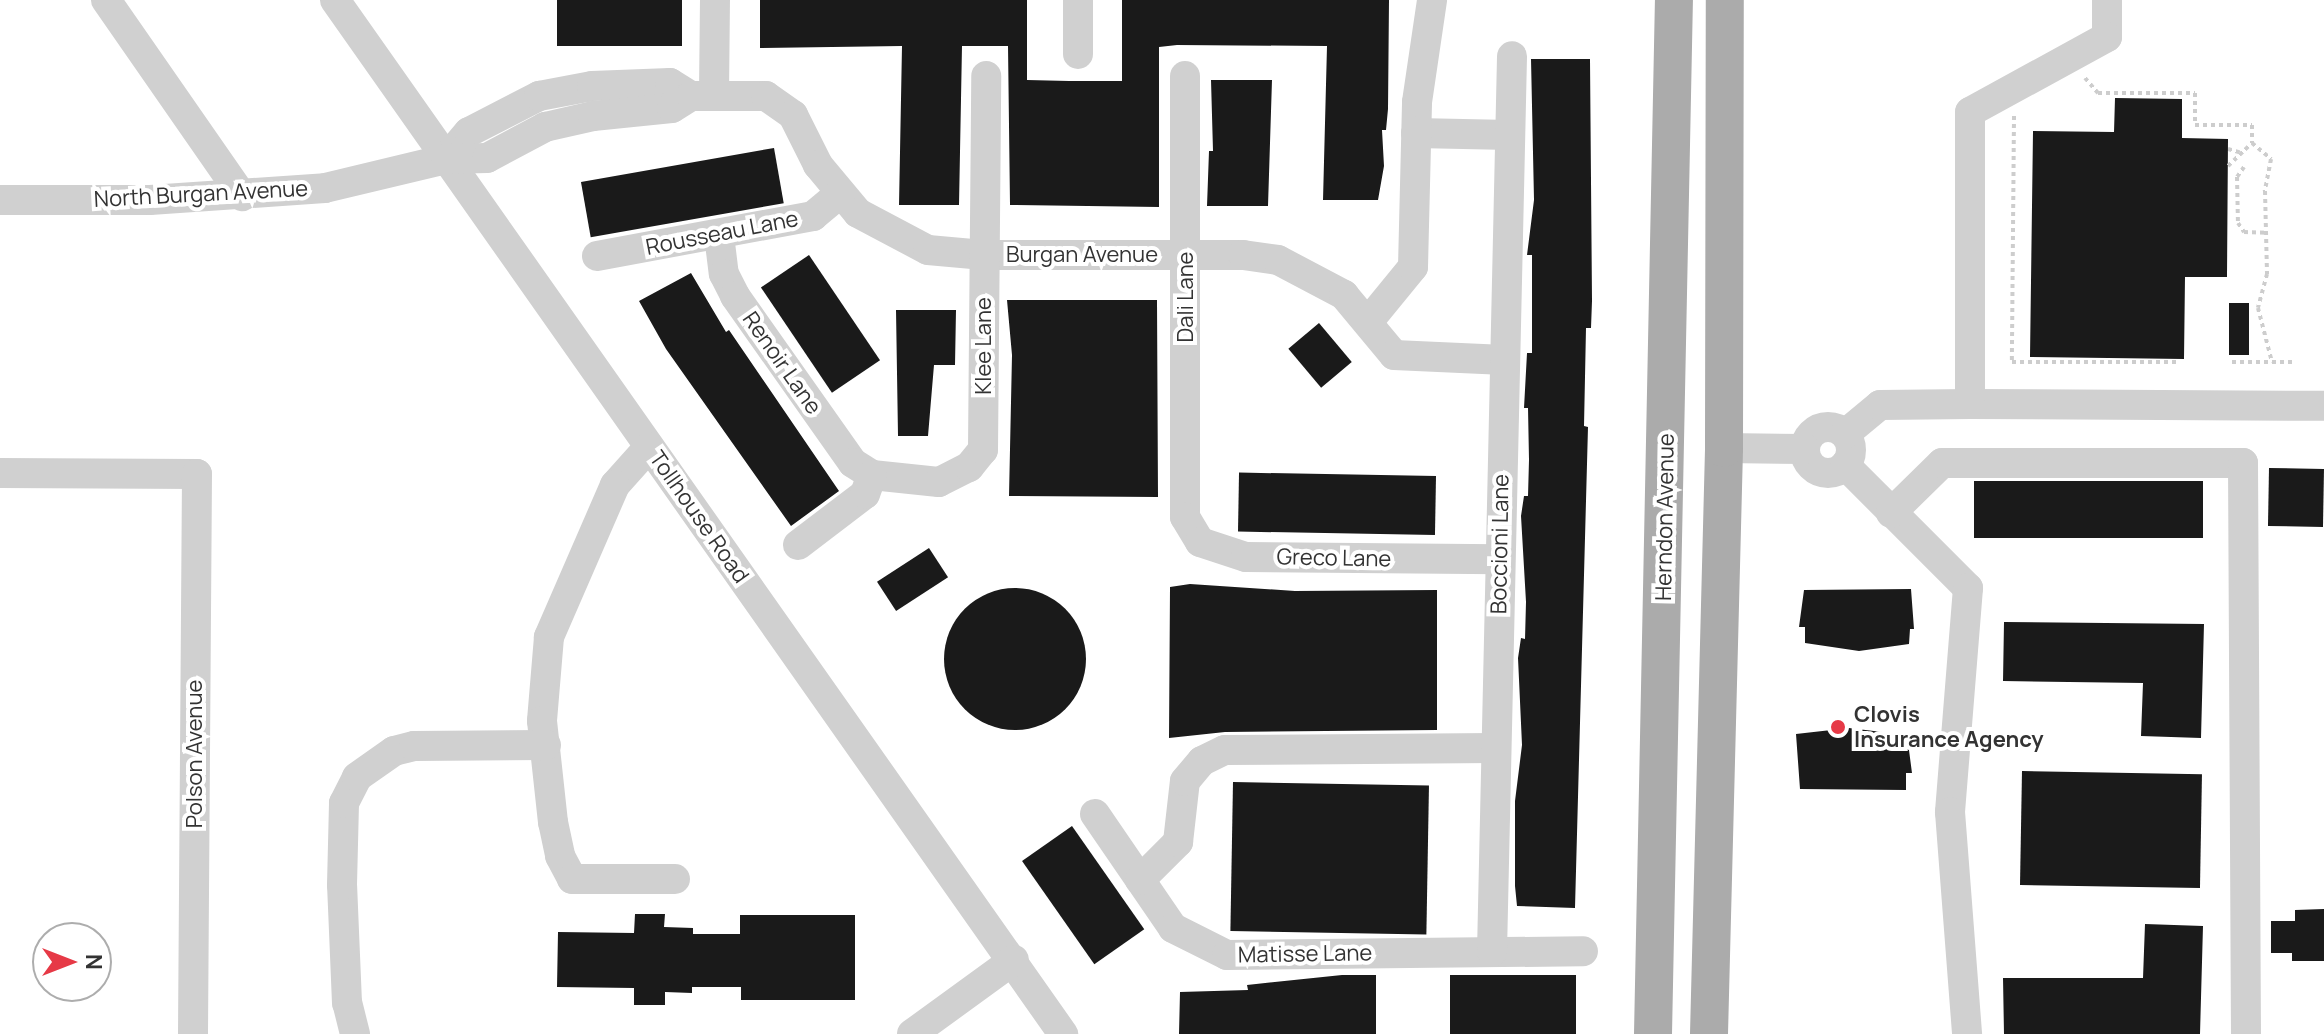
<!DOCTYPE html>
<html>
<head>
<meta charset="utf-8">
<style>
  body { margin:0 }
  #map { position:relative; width:2324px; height:1034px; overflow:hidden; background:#fff; font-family:Manrope,sans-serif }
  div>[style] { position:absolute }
  .building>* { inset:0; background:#1a1a1a; transform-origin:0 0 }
  .round { border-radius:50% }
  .path>* { height:4px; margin-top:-2px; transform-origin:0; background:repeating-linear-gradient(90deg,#cdcdcd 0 4px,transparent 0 8px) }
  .minor>* { height:30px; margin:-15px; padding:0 15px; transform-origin:15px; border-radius:15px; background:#d0d0d0 }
  .minor>.ring { margin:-15px; padding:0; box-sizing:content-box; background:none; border:30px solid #d0d0d0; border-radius:50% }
  .major>* { height:38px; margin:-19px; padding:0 19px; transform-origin:19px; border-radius:19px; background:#ababab }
  .dots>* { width:22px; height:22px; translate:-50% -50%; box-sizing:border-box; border:4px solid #fff; border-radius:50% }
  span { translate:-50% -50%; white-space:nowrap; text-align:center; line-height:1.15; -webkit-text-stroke:8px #fff; paint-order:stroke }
  .street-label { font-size:22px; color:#333 }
  .poi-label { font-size:22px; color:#333; font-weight:700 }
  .left { translate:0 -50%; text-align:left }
  .north { position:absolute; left:32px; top:922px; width:80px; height:80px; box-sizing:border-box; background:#fff; border:2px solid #adadad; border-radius:50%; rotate:90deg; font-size:22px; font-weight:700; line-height:32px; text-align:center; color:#333 }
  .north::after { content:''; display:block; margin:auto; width:28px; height:36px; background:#e63946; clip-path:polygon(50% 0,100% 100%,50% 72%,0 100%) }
</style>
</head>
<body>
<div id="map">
  <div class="building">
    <div style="left:557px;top:0;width:125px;height:46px"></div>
    <div style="clip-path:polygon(760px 0,1027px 0,1027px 80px,1069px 81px,1122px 81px,1122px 0,1389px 0,1388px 109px,1386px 130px,1382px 130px,1384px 166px,1378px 200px,1323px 200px,1327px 46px,1177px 45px,1159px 47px,1159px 207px,1010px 205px,1008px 46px,962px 46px,959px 205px,899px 205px,902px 46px,760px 48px)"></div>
    <div style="clip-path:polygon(1531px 59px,1590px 59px,1592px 301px,1591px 328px,1586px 328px,1584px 426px,1588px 427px,1575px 908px,1517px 906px,1515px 886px,1515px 801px,1522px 745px,1518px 658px,1521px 638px,1525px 639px,1526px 602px,1521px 516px,1524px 496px,1528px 496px,1529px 460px,1528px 408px,1524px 408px,1527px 353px,1532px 353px,1532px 255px,1527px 255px,1534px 200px)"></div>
    <div style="clip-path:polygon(1211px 80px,1272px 80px,1268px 206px,1207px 206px,1209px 151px,1213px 151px)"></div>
    <div style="clip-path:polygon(2115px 98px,2182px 99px,2182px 138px,2228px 139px,2227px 277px,2185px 277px,2184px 359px,2030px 357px,2033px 131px,2114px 132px)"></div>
    <div style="left:774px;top:148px;width:56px;height:196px;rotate:80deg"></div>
    <div style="left:809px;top:255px;width:127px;height:58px;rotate:56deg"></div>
    <div style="clip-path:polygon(691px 273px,726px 332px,729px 330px,839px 491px,791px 526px,666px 349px,639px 301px)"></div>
    <div style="clip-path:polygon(1007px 300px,1157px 300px,1158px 497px,1009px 496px,1012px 355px)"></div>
    <div style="left:2229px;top:303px;width:20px;height:52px"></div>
    <div style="clip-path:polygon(896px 310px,956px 310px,955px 365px,934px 365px,928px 436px,898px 436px)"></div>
    <div style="left:1319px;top:323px;width:51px;height:40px;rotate:50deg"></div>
    <div style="left:2269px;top:468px;width:55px;height:58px;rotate:1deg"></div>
    <div style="left:1436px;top:476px;width:59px;height:197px;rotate:91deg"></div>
    <div style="left:1974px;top:481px;width:229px;height:57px"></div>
    <div style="left:929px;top:548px;width:35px;height:62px;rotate:57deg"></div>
    <div style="clip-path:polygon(1190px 584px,1295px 591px,1437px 590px,1437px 730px,1225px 732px,1169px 738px,1170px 587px)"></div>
    <div class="round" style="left:944px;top:588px;width:142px;height:142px"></div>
    <div style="clip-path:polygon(1911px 589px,1914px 629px,1910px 629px,1909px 644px,1859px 651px,1805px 643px,1805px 627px,1799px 627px,1804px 590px)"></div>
    <div style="clip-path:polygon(2004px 622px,2204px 624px,2201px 738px,2141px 736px,2143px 683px,2003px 681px)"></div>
    <div style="clip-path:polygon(1849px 728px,1907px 735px,1912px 773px,1906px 773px,1906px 790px,1800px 789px,1796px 734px)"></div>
    <div style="left:2022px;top:771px;width:180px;height:114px;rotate:1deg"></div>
    <div style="left:1233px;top:782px;width:196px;height:149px;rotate:1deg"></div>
    <div style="left:1072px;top:826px;width:126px;height:61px;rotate:55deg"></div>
    <div style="clip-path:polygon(2324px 909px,2324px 961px,2292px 961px,2292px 953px,2271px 953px,2271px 921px,2295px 921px,2295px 910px)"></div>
    <div style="clip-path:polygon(635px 914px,665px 914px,664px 927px,693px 928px,693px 934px,740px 934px,740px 915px,855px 915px,855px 1000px,741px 1000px,741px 987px,692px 987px,692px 993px,665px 992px,665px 1005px,634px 1005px,634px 988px,557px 987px,558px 932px,634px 933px)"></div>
    <div style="clip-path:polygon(2145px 924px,2203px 926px,2200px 1034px,2004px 1034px,2003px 978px,2143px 978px)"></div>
    <div style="clip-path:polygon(1342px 975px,1376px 975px,1376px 1034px,1179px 1034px,1180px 992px,1248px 990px,1247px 985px)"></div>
    <div style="left:1450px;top:975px;width:126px;height:59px"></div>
  </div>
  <div class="path">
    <div style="left:2085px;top:78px;width:20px;rotate:49deg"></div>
    <div style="left:2098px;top:93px;width:97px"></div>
    <div style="left:2195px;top:93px;width:32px;rotate:90deg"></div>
    <div style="left:2195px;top:125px;width:57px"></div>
    <div style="left:2252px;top:125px;width:18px;rotate:90deg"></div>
    <div style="left:2252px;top:143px;width:25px;rotate:40deg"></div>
    <div style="left:2271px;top:159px;width:33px;rotate:101deg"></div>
    <div style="left:2265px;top:191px;width:83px;rotate:88.6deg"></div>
    <div style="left:2267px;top:274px;width:35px;rotate:105deg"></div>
    <div style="left:2258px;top:308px;width:56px;rotate:75.5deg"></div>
    <div style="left:2272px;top:362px;width:20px"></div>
    <div style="left:2014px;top:116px;width:246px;rotate:90.5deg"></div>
    <div style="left:2012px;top:362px;width:164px"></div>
    <div style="left:2228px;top:149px;width:15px;rotate:16deg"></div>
    <div style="left:2228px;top:166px;width:33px;rotate:-44deg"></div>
    <div style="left:2244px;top:167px;width:12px;rotate:125deg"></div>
    <div style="left:2237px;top:177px;width:46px;rotate:88.8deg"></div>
    <div style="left:2238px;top:223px;width:11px;rotate:56deg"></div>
    <div style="left:2244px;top:232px;width:23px;rotate:2deg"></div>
    <div style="left:2232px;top:362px;width:40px"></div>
  </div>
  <div class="minor">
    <div style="left:106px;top:0;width:239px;rotate:55.2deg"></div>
    <div style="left:335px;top:0;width:1265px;rotate:54.85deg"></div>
    <div style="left:1078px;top:0;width:54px;rotate:90deg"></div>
    <div style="left:2107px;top:0;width:37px;rotate:90deg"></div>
    <div style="left:2107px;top:37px;width:156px;rotate:151.3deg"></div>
    <div style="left:1970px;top:112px;width:292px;rotate:90deg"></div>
    <div style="left:1970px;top:404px;width:354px;rotate:0.3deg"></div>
    <div style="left:1185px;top:76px;width:441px;rotate:90deg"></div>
    <div style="left:1185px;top:517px;width:29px;rotate:59deg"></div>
    <div style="left:1200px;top:542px;width:48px;rotate:18.1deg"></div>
    <div style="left:1246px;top:557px;width:254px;rotate:0.5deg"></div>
    <div style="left:714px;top:94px;width:94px;rotate:-89.4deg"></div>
    <div style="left:1416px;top:133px;width:94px;rotate:1.2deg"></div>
    <div style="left:446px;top:159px;width:35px;rotate:-50deg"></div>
    <div style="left:469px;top:132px;width:79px;rotate:-27.2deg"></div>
    <div style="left:539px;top:96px;width:54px;rotate:-10.7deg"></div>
    <div style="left:592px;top:86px;width:78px;rotate:-2.2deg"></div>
    <div style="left:670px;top:83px;width:25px;rotate:32deg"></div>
    <div style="left:0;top:200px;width:150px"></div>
    <div style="left:150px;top:200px;width:175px;rotate:-3.9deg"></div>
    <div style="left:325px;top:188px;width:124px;rotate:-13.5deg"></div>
    <div style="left:446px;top:159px;width:41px;rotate:-1.4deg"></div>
    <div style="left:487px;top:158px;width:66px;rotate:-28.1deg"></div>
    <div style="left:545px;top:127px;width:49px;rotate:-12.9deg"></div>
    <div style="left:593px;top:116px;width:79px;rotate:-5.8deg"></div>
    <div style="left:672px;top:108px;width:22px;rotate:-32deg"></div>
    <div style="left:691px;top:96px;width:75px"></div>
    <div style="left:766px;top:96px;width:33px;rotate:35deg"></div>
    <div style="left:793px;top:115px;width:56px;rotate:63.4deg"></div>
    <div style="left:818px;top:165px;width:62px;rotate:50.2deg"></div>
    <div style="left:858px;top:213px;width:79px;rotate:27.9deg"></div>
    <div style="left:928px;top:250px;width:56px;rotate:5.1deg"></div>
    <div style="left:984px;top:255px;width:259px"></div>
    <div style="left:1243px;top:255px;width:35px;rotate:8deg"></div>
    <div style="left:1278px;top:260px;width:75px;rotate:27.9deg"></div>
    <div style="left:1344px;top:295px;width:78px;rotate:50.2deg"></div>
    <div style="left:1394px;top:355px;width:111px;rotate:2.6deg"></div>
    <div style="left:719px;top:235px;width:39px;rotate:83deg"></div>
    <div style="left:724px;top:274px;width:25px;rotate:63deg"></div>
    <div style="left:735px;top:296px;width:204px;rotate:54.8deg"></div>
    <div style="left:853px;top:463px;width:22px;rotate:32deg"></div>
    <div style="left:872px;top:475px;width:67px;rotate:6deg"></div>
    <div style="left:939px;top:482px;width:34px;rotate:-27deg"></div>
    <div style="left:969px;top:467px;width:22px;rotate:-51deg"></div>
    <div style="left:983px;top:450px;width:374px;rotate:-89.5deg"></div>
    <div style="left:597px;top:256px;width:220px;rotate:-10.5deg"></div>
    <div style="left:813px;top:216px;width:34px;rotate:-40deg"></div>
    <div style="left:1368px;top:322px;width:71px;rotate:-50.7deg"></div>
    <div style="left:1413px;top:267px;width:165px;rotate:-88.6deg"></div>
    <div style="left:1417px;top:102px;width:103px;rotate:-81.6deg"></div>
    <div class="ring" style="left:1805px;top:427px;width:16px;height:16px"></div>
    <div style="left:1845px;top:434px;width:45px;rotate:-39.6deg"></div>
    <div style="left:1880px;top:405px;width:90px;rotate:-0.6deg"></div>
    <div style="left:649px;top:447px;width:51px;rotate:131.8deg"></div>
    <div style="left:615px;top:485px;width:166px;rotate:113.5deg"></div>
    <div style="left:549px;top:637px;width:84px;rotate:94.8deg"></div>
    <div style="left:542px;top:721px;width:102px;rotate:83.8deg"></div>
    <div style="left:553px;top:822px;width:35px;rotate:78deg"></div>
    <div style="left:560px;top:856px;width:26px;rotate:62deg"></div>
    <div style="left:572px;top:879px;width:103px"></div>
    <div style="left:1724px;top:448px;width:81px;rotate:0.7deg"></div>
    <div style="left:1845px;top:465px;width:174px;rotate:45deg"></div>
    <div style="left:1968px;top:588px;width:225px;rotate:94.6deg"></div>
    <div style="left:1950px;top:812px;width:223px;rotate:85.6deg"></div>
    <div style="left:0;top:473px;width:197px;rotate:0.3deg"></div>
    <div style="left:197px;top:474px;width:560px;rotate:90.41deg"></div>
    <div style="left:1891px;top:513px;width:71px;rotate:-44.4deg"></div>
    <div style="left:1942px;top:463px;width:301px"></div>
    <div style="left:2243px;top:463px;width:571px;rotate:89.7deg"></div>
    <div style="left:798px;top:545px;width:84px;rotate:-37.3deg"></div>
    <div style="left:865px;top:494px;width:20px;rotate:-70deg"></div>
    <div style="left:1095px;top:814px;width:138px;rotate:55.6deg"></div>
    <div style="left:1173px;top:928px;width:60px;rotate:26.6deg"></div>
    <div style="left:1227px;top:955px;width:356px;rotate:-0.6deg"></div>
    <div style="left:1140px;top:880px;width:54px;rotate:-45deg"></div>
    <div style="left:1178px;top:842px;width:61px;rotate:-83.5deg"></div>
    <div style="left:1185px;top:781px;width:26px;rotate:-50deg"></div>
    <div style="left:1202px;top:761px;width:25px;rotate:-26deg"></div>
    <div style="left:1225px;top:750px;width:270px;rotate:-0.4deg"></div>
    <div style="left:1492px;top:952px;width:896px;rotate:-88.72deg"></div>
    <div style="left:355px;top:1034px;width:32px;rotate:-104deg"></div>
    <div style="left:347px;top:1003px;width:118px;rotate:-92.4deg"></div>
    <div style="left:342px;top:885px;width:82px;rotate:-88.6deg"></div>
    <div style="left:344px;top:803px;width:29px;rotate:-63deg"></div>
    <div style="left:357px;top:777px;width:45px;rotate:-35.1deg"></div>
    <div style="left:394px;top:751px;width:21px;rotate:-14deg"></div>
    <div style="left:414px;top:746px;width:132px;rotate:-0.4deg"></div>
    <div style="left:912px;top:1034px;width:126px;rotate:-36deg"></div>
  </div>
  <div class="major">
    <div style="left:1653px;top:1034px;width:1034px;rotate:-88.84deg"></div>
    <div style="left:1709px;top:1034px;width:586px;rotate:-88.53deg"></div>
    <div style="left:1724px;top:448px;width:448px;rotate:-89.9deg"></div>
  </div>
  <div class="dots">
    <div style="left:1838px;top:727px;background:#e63946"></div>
  </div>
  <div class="street-label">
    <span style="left:201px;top:194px;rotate:-3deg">North Burgan Avenue</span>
    <span style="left:722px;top:233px;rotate:-11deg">Rousseau Lane</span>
    <span style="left:1082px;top:255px">Burgan Avenue</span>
    <span style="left:1186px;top:297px;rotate:-90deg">Dali Lane</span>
    <span style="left:984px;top:346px;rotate:-90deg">Klee Lane</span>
    <span style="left:782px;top:363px;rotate:55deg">Renoir Lane</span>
    <span style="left:699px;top:517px;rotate:55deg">Tollhouse Road</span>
    <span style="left:1665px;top:517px;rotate:-89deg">Herndon Avenue</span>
    <span style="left:1500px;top:544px;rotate:-89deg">Boccioni Lane</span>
    <span style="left:1334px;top:558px;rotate:1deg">Greco Lane</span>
    <span style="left:195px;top:754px;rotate:-90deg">Polson Avenue</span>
    <span style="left:1305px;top:954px;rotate:-1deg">Matisse Lane</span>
  </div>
  <div class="poi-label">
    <span class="left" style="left:1854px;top:727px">Clovis<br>Insurance Agency</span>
  </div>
  <div class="north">N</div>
</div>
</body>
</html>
